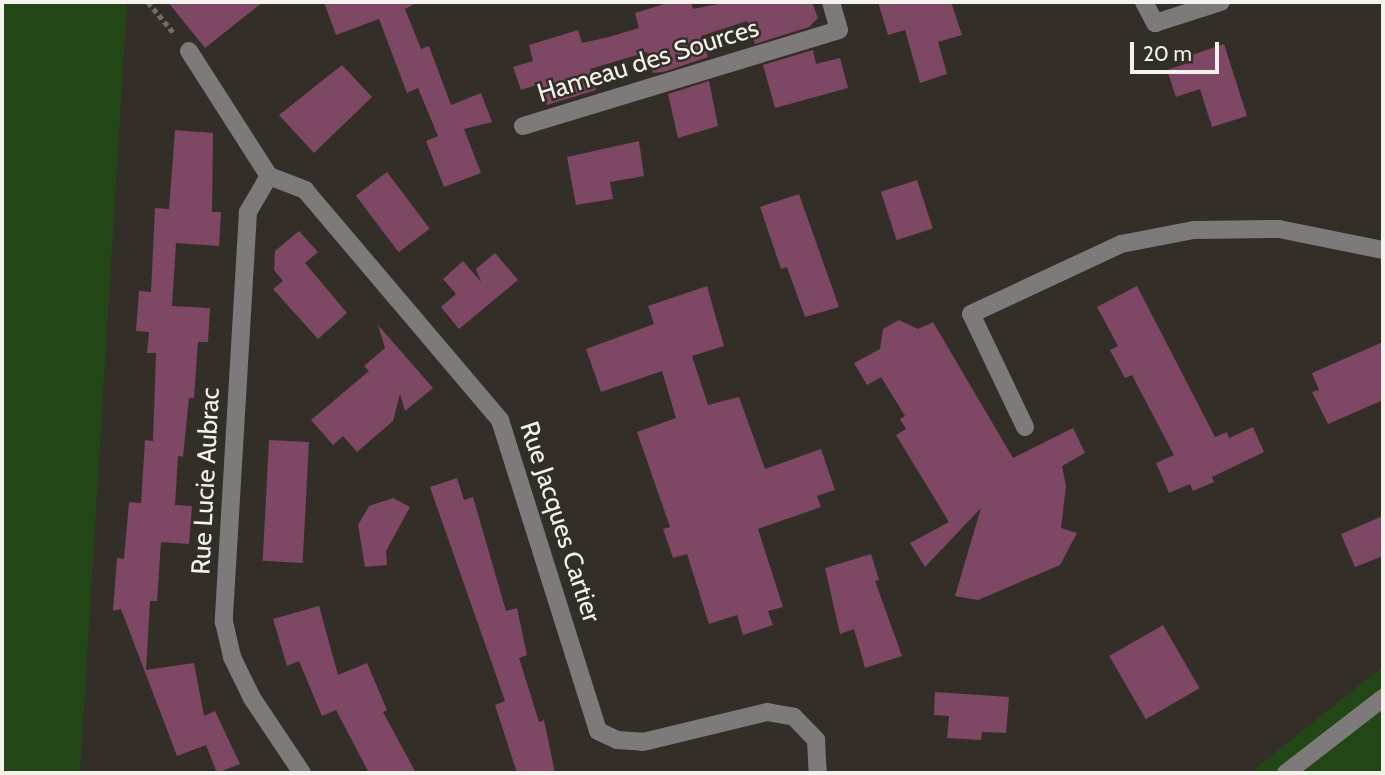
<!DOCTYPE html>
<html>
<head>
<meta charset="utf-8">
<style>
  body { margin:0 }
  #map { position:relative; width:1385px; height:775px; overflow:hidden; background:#342e28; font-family:Cabin,sans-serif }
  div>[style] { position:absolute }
  .green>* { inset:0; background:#234617 }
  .building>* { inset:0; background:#7e4764; transform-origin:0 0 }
  .path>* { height:4.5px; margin-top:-2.25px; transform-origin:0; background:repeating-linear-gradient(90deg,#726c67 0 5px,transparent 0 8.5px) }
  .minor>* { height:18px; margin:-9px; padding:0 9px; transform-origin:9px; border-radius:9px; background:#7f7a7a }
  span { translate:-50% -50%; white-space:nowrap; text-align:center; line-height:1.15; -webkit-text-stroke:5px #342e28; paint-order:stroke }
  .street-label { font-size:26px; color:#f5f1ed }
  .frame { position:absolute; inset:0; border:4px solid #f5f1ed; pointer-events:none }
  .scale { position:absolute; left:1130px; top:42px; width:89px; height:32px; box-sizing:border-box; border:4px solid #f5f1ed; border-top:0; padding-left:9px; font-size:21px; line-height:24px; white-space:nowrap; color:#f5f1ed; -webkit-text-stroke:5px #342e28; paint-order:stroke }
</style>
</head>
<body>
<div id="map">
  <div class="green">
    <div style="clip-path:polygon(2px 2px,127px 2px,80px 773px,2px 773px)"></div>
    <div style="clip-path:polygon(1383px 666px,1383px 773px,1250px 773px)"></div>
  </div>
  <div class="building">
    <div style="clip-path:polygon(168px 2px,263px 2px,205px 48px)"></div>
    <div style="clip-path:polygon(324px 2px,418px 2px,405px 9px,421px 49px,429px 46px,451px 105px,481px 93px,492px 122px,464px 129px,481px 173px,444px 187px,426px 141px,438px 136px,418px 88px,407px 93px,379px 19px,336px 35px)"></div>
    <div style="clip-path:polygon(671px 2px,691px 2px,693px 9px,728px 2px,812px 2px,818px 18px,809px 27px,755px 44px,747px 21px,701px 36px,708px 57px,663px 72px,653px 73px,647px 52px,590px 69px,596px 90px,547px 105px,540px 84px,521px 90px,513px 67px,533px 61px,529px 45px,578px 30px,582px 43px,609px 37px,639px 28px,635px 13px)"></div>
    <div style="clip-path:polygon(878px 2px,951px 2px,962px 35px,938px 42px,947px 74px,920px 83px,905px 30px,888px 35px)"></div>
    <div style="clip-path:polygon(1224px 44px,1247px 116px,1212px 127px,1200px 89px,1176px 97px,1167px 70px,1191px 62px,1189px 56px)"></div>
    <div style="clip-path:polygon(813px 50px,816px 64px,840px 58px,848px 88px,775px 108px,763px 65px)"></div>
    <div style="clip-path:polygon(342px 65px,372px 97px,314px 153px,279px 115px)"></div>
    <div style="clip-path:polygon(709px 81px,718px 126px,678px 138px,668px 94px)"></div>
    <div style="clip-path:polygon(175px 130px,213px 133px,212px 212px,221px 212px,219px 246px,176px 243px,172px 306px,210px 308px,208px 342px,198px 342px,194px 398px,189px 398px,183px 457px,178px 456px,175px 505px,192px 506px,189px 544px,161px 542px,157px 601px,150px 601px,146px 670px,194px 663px,204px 716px,215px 711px,240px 764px,217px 773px,206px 745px,177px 756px,121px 609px,113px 611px,117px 558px,124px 559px,129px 502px,141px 503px,145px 440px,153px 441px,156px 353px,147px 353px,149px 332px,136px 331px,139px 291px,151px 292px,155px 208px,169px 209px)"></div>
    <div style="clip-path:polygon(639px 141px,644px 176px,610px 182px,613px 199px,576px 205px,567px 157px)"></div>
    <div style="left:387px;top:172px;width:71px;height:39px;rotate:53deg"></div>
    <div style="left:917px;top:180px;width:51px;height:38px;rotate:72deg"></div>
    <div style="clip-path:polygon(799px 194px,839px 307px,805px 317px,787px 267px,781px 269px,760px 207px)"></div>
    <div style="clip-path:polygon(299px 231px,318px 252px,305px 263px,347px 313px,318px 339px,273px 289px,283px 281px,274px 270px,275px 251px)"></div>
    <div style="clip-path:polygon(495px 253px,518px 280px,459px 329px,441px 307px,456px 294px,443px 279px,463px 261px,481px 282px,476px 269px)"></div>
    <div style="clip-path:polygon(707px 286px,724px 346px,692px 356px,708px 405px,739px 397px,765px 469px,821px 449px,835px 490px,817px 496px,821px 507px,758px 529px,783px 607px,768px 611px,773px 625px,743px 635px,737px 615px,709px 624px,687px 554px,673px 558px,663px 529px,670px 527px,637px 432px,676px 418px,662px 371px,601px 392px,586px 349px,654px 324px,648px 306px)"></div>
    <div style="clip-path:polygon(1137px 286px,1215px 437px,1227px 432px,1229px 438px,1253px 427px,1264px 452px,1212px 477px,1214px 482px,1193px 491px,1190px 484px,1169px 493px,1156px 463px,1174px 455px,1132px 375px,1125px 378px,1110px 350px,1118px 346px,1097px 307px)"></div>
    <div style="clip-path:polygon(899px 320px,918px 329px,933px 322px,1013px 458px,1073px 428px,1085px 453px,1062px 466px,1066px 486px,1061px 528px,1077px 533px,1060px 565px,978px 600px,955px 596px,981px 508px,925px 567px,910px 543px,949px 522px,896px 435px,906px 429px,900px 419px,905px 416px,881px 377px,867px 385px,854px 363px,880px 349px,883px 329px)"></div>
    <div style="clip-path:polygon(378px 325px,433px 388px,405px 411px,400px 394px,393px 421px,357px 452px,343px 436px,333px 445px,311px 420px,369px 371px,364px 366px,385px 348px)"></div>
    <div style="clip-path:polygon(1383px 342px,1383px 400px,1328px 424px,1312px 392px,1319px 390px,1312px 373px)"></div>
    <div style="left:269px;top:440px;width:40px;height:121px;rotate:3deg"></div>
    <div style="clip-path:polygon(457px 478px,464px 500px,473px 497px,506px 611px,517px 608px,527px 655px,519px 658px,539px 722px,544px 720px,555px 773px,517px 773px,495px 705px,505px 701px,430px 487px)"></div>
    <div style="clip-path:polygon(393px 498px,410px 507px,386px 551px,387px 565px,365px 567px,358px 525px,369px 506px)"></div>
    <div style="clip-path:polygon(1383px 516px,1383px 556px,1355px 567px,1341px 534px)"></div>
    <div style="clip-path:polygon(871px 554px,879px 580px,875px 581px,902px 656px,865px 668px,854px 629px,840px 634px,825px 568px)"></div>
    <div style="clip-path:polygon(319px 606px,338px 675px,367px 663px,387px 710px,383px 712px,416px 773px,369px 773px,336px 710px,322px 716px,299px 661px,287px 666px,273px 619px)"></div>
    <div style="left:1163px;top:625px;width:73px;height:62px;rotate:60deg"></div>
    <div style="clip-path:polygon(935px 692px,1009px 697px,1006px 733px,982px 732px,981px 740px,947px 738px,949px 716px,934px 715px)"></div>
  </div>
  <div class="path">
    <div style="left:148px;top:2px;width:40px;rotate:50deg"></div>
  </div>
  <div class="minor">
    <div style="left:1144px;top:2px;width:24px;rotate:62deg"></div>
    <div style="left:1155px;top:23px;width:69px;rotate:-17.7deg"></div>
    <div style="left:189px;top:51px;width:148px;rotate:57.4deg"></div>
    <div style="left:269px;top:176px;width:39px;rotate:21deg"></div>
    <div style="left:305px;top:190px;width:302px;rotate:49.7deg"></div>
    <div style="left:500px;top:420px;width:326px;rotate:72.5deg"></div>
    <div style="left:598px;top:731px;width:21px;rotate:25deg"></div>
    <div style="left:617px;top:740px;width:26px;rotate:4deg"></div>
    <div style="left:643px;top:742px;width:128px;rotate:-13.6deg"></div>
    <div style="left:767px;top:712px;width:27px;rotate:10deg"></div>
    <div style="left:794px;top:717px;width:32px;rotate:46deg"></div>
    <div style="left:816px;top:740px;width:33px;rotate:87deg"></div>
    <div style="left:523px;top:126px;width:330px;rotate:-16.9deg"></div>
    <div style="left:839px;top:30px;width:29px;rotate:-106deg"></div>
    <div style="left:269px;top:176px;width:42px;rotate:120.3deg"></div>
    <div style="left:248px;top:212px;width:411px;rotate:93.4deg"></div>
    <div style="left:224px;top:622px;width:36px;rotate:77deg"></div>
    <div style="left:232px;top:657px;width:46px;rotate:64deg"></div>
    <div style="left:252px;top:698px;width:90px;rotate:56.3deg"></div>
    <div style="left:1025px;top:427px;width:125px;rotate:-115.5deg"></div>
    <div style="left:971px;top:314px;width:166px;rotate:-25deg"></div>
    <div style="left:1121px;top:244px;width:74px;rotate:-10.9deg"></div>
    <div style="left:1194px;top:230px;width:85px;rotate:-0.7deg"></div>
    <div style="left:1279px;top:229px;width:106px;rotate:11.4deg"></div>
    <div style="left:1286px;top:773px;width:123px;rotate:-37.7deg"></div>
  </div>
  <div class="street-label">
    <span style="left:648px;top:61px;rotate:-17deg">Hameau des Sources</span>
    <span style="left:206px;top:481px;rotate:-87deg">Rue Lucie Aubrac</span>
    <span style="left:560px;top:522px;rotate:72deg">Rue Jacques Cartier</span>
  </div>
  <div class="frame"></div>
  <div class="scale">20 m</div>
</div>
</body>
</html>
